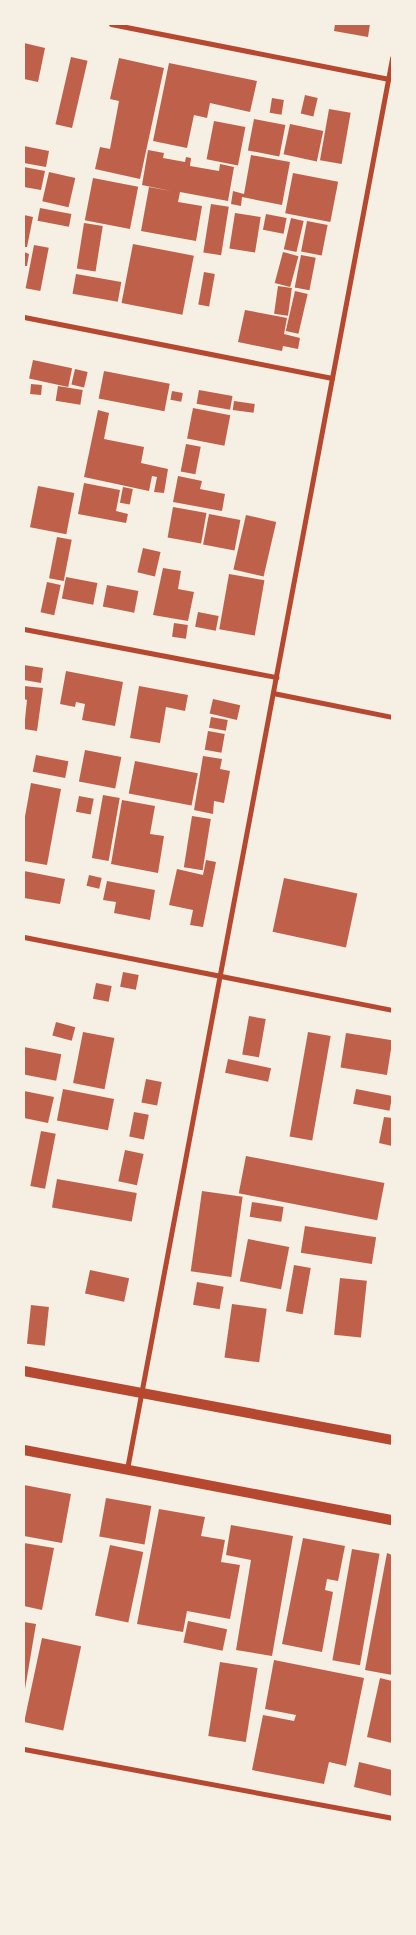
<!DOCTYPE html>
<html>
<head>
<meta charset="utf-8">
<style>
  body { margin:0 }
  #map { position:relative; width:416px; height:1935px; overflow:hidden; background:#f6efe4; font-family:Mulish,sans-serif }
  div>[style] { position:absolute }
  .building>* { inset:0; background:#bf614a; transform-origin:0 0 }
  .minor>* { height:5px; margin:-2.5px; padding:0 2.5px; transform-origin:2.5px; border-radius:2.5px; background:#b5482f }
  .secondary>* { height:10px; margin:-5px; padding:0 5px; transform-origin:5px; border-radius:5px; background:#b5482f }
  span { translate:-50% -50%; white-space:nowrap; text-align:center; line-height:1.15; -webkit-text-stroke:4px #f6efe4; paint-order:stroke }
  .frame { position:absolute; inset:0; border:25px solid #f6efe4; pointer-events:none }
</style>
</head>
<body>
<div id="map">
  <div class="building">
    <div style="clip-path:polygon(335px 24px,370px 24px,368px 37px,334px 31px)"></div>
    <div style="clip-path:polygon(24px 43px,45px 48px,38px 82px,24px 79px)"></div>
    <div style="left:71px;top:57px;width:17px;height:69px;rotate:13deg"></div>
    <div style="clip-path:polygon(119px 58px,164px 68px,140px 179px,95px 169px,100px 147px,110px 149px,119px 101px,110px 99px)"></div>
    <div style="clip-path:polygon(169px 63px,257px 81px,250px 112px,210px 103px,207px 118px,194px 115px,187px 148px,153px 141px)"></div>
    <div style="left:305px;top:95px;width:13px;height:19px;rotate:13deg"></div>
    <div style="left:272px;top:98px;width:12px;height:15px;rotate:9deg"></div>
    <div style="left:329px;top:109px;width:22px;height:52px;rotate:10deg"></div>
    <div style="left:254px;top:119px;width:32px;height:32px;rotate:11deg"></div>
    <div style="left:214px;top:121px;width:32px;height:39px;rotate:11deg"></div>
    <div style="left:290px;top:124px;width:34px;height:31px;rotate:12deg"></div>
    <div style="clip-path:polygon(24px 146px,49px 151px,46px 167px,24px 163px)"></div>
    <div style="clip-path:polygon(148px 150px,164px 153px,163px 158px,185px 162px,186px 157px,191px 158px,190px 166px,219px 171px,220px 164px,234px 167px,228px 201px,180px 192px,178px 202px,202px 206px,196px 241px,141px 231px,149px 187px,171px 191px,142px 185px)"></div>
    <div style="clip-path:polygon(251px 155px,290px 162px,282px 205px,242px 197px,241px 206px,231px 204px,233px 191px,244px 194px)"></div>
    <div style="clip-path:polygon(24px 167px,45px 171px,41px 190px,24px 187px)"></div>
    <div style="left:49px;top:172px;width:27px;height:30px;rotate:13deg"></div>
    <div style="left:293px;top:173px;width:46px;height:41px;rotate:11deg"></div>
    <div style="left:93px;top:178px;width:46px;height:43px;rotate:11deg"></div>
    <div style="left:211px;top:204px;width:18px;height:49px;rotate:9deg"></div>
    <div style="left:40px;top:208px;width:32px;height:13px;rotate:11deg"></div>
    <div style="left:235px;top:213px;width:26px;height:36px;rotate:9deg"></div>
    <div style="left:266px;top:214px;width:21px;height:16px;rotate:11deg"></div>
    <div style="clip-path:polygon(24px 215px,33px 217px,27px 247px,24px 247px)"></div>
    <div style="left:291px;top:218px;width:13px;height:32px;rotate:13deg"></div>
    <div style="left:307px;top:221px;width:21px;height:31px;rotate:11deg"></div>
    <div style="left:84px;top:223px;width:19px;height:46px;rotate:9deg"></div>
    <div style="left:133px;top:244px;width:62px;height:60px;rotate:11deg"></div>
    <div style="left:34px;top:245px;width:15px;height:44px;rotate:11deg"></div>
    <div style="clip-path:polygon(24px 252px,29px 254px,27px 266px,24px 266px)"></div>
    <div style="left:283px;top:252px;width:16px;height:32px;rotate:15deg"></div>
    <div style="left:301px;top:255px;width:15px;height:33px;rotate:11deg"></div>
    <div style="left:204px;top:272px;width:11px;height:33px;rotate:10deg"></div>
    <div style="left:76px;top:274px;width:46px;height:20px;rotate:10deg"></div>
    <div style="left:278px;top:286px;width:14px;height:28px;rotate:8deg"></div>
    <div style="left:295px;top:291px;width:13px;height:41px;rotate:13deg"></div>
    <div style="clip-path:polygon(245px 310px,287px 318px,284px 334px,300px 338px,298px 349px,283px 346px,282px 351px,238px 342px)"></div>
    <div style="left:33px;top:360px;width:40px;height:19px;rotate:12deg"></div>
    <div style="left:75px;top:369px;width:13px;height:16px;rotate:13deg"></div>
    <div style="left:104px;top:371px;width:67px;height:28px;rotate:11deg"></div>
    <div style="left:31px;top:384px;width:11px;height:10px;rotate:5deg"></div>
    <div style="left:58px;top:386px;width:25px;height:15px;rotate:9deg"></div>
    <div style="left:199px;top:390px;width:34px;height:14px;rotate:10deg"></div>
    <div style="left:172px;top:391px;width:11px;height:9px;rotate:10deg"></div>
    <div style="left:234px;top:401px;width:21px;height:9px;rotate:8deg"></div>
    <div style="left:193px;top:408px;width:38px;height:31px;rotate:11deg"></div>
    <div style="clip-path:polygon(98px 410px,109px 413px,104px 439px,144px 447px,141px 463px,168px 469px,164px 493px,154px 492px,157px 477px,152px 476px,149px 491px,84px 477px)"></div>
    <div style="left:186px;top:444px;width:15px;height:28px;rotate:11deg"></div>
    <div style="clip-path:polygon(178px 476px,202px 481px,200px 489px,225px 494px,222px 511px,173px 502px)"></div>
    <div style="clip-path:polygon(84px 483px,120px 490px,116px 511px,128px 514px,126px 523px,78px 514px)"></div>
    <div style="left:38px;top:486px;width:37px;height:42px;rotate:11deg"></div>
    <div style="left:123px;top:487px;width:10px;height:16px;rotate:11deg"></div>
    <div style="left:173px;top:507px;width:34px;height:31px;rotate:10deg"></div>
    <div style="left:209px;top:514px;width:32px;height:31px;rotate:11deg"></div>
    <div style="left:246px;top:515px;width:31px;height:56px;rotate:13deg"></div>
    <div style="left:57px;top:537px;width:15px;height:42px;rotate:11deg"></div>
    <div style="left:143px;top:548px;width:18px;height:25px;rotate:13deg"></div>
    <div style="clip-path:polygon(163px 568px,181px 571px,178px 589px,194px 592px,188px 621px,153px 615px)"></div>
    <div style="left:229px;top:574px;width:36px;height:56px;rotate:10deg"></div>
    <div style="left:66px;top:577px;width:32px;height:22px;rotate:11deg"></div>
    <div style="left:47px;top:582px;width:14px;height:31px;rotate:12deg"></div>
    <div style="left:107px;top:585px;width:32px;height:22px;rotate:11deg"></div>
    <div style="left:198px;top:612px;width:21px;height:15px;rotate:11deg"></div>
    <div style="left:174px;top:623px;width:14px;height:14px;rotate:8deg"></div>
    <div style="clip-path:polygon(24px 665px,43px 668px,41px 683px,24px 680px)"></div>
    <div style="clip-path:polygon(66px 671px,123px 682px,115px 726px,82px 720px,85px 704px,76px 702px,75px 707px,60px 704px)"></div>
    <div style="clip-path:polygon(24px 686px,43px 688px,37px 731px,24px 729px,27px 700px,24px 699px)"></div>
    <div style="clip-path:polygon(139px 686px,188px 695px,185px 711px,166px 707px,160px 743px,130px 738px)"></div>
    <div style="left:213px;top:699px;width:28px;height:15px;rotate:13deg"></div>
    <div style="left:211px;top:717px;width:17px;height:11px;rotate:10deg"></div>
    <div style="left:208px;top:731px;width:17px;height:19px;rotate:10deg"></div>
    <div style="left:85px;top:750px;width:37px;height:32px;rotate:11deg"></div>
    <div style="left:36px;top:755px;width:33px;height:17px;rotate:11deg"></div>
    <div style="clip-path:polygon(203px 756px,222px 759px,220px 769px,230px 771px,224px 803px,214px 801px,213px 814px,194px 810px)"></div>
    <div style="left:135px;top:761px;width:64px;height:33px;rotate:11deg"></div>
    <div style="clip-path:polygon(31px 783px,61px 789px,47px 865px,24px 861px,24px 822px)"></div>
    <div style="left:103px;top:795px;width:17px;height:64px;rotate:10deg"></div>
    <div style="left:79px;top:796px;width:15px;height:16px;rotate:11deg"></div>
    <div style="clip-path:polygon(122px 800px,155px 806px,150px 834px,164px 836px,158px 873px,111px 864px)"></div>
    <div style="left:192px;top:816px;width:19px;height:52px;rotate:9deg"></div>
    <div style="clip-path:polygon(206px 860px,216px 862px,203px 927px,190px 925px,193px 910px,169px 905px,177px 869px,203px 875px)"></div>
    <div style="clip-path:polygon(24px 871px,65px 879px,60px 904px,24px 898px)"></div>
    <div style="left:89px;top:875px;width:13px;height:11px;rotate:13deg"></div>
    <div style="left:284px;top:878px;width:75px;height:55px;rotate:12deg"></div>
    <div style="clip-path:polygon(107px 881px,155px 890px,150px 920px,114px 913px,116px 902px,103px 900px)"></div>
    <div style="left:123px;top:972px;width:16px;height:15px;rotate:11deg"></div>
    <div style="left:96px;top:983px;width:16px;height:16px;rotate:11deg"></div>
    <div style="left:249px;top:1016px;width:17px;height:39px;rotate:10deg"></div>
    <div style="left:56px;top:1022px;width:20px;height:14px;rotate:15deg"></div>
    <div style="left:83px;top:1032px;width:32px;height:52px;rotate:11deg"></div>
    <div style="left:308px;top:1032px;width:23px;height:106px;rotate:10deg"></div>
    <div style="left:346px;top:1033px;width:47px;height:35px;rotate:9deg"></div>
    <div style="left:24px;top:1047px;width:38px;height:27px;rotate:11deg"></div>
    <div style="left:228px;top:1059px;width:44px;height:14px;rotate:12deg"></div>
    <div style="left:146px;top:1079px;width:16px;height:24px;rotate:11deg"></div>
    <div style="left:63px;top:1089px;width:52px;height:32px;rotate:11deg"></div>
    <div style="left:356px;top:1089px;width:37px;height:15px;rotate:11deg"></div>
    <div style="clip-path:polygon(24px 1091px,54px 1097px,48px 1123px,24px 1118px)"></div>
    <div style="left:134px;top:1112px;width:15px;height:25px;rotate:11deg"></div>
    <div style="clip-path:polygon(384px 1117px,392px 1118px,392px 1146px,379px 1143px)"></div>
    <div style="left:41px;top:1131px;width:15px;height:56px;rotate:11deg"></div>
    <div style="left:125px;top:1150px;width:19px;height:32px;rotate:12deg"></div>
    <div style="left:246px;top:1156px;width:141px;height:38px;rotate:11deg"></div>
    <div style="left:57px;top:1179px;width:81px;height:29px;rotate:10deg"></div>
    <div style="left:202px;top:1191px;width:41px;height:81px;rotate:8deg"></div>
    <div style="left:252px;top:1202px;width:32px;height:15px;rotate:9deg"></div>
    <div style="left:305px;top:1226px;width:72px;height:27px;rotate:9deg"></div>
    <div style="left:248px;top:1239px;width:42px;height:43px;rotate:11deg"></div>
    <div style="left:294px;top:1265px;width:17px;height:47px;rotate:10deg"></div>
    <div style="left:90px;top:1270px;width:40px;height:24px;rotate:12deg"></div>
    <div style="left:340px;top:1278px;width:27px;height:57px;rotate:6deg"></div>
    <div style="left:197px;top:1282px;width:27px;height:23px;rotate:10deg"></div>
    <div style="left:232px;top:1304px;width:35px;height:54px;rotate:8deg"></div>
    <div style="left:31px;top:1305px;width:18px;height:39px;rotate:6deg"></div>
    <div style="clip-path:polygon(24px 1485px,71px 1494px,62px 1543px,24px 1536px)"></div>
    <div style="left:106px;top:1498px;width:46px;height:39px;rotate:10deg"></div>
    <div style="clip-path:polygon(159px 1509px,205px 1517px,201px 1536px,225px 1540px,221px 1562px,240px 1565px,230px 1619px,187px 1611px,183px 1632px,137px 1624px)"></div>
    <div style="clip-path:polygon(231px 1525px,293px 1536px,272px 1656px,236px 1650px,251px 1560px,226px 1555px)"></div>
    <div style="clip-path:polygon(303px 1538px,345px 1546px,338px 1581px,327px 1579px,325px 1590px,333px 1592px,322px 1652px,282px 1644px)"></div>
    <div style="clip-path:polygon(24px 1543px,54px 1548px,42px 1610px,24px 1606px)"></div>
    <div style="left:110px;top:1545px;width:34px;height:72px;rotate:12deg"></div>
    <div style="left:352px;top:1549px;width:28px;height:113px;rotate:10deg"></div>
    <div style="clip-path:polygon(387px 1553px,392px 1555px,392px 1675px,365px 1670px)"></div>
    <div style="left:188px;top:1621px;width:40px;height:22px;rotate:12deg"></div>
    <div style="clip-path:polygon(24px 1622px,36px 1624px,25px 1689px,24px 1688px)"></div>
    <div style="left:42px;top:1638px;width:40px;height:86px;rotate:12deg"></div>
    <div style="clip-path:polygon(274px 1660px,364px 1678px,346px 1766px,329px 1762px,324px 1784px,252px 1770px,263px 1715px,294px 1721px,296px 1715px,265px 1709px)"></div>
    <div style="left:220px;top:1662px;width:38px;height:75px;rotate:9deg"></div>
    <div style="clip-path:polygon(380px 1678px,392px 1681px,392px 1743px,367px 1737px)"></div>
    <div style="clip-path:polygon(359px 1762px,392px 1770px,392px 1796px,354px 1787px)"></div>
  </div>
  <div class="minor">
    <div style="left:111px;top:24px;width:282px;rotate:11.2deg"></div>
    <div style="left:24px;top:317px;width:314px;rotate:11.2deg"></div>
    <div style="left:24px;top:629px;width:257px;rotate:10.8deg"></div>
    <div style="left:273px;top:693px;width:121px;rotate:11.4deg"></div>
    <div style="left:24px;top:937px;width:375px;rotate:11.2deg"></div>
    <div style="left:127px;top:1469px;width:1436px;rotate:-79.36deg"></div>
    <div style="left:24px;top:1749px;width:374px;rotate:10.6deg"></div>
  </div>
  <div class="secondary">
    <div style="left:24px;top:1371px;width:374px;rotate:10.6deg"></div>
    <div style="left:24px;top:1450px;width:375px;rotate:10.8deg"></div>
  </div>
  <div class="frame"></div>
</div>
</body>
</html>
